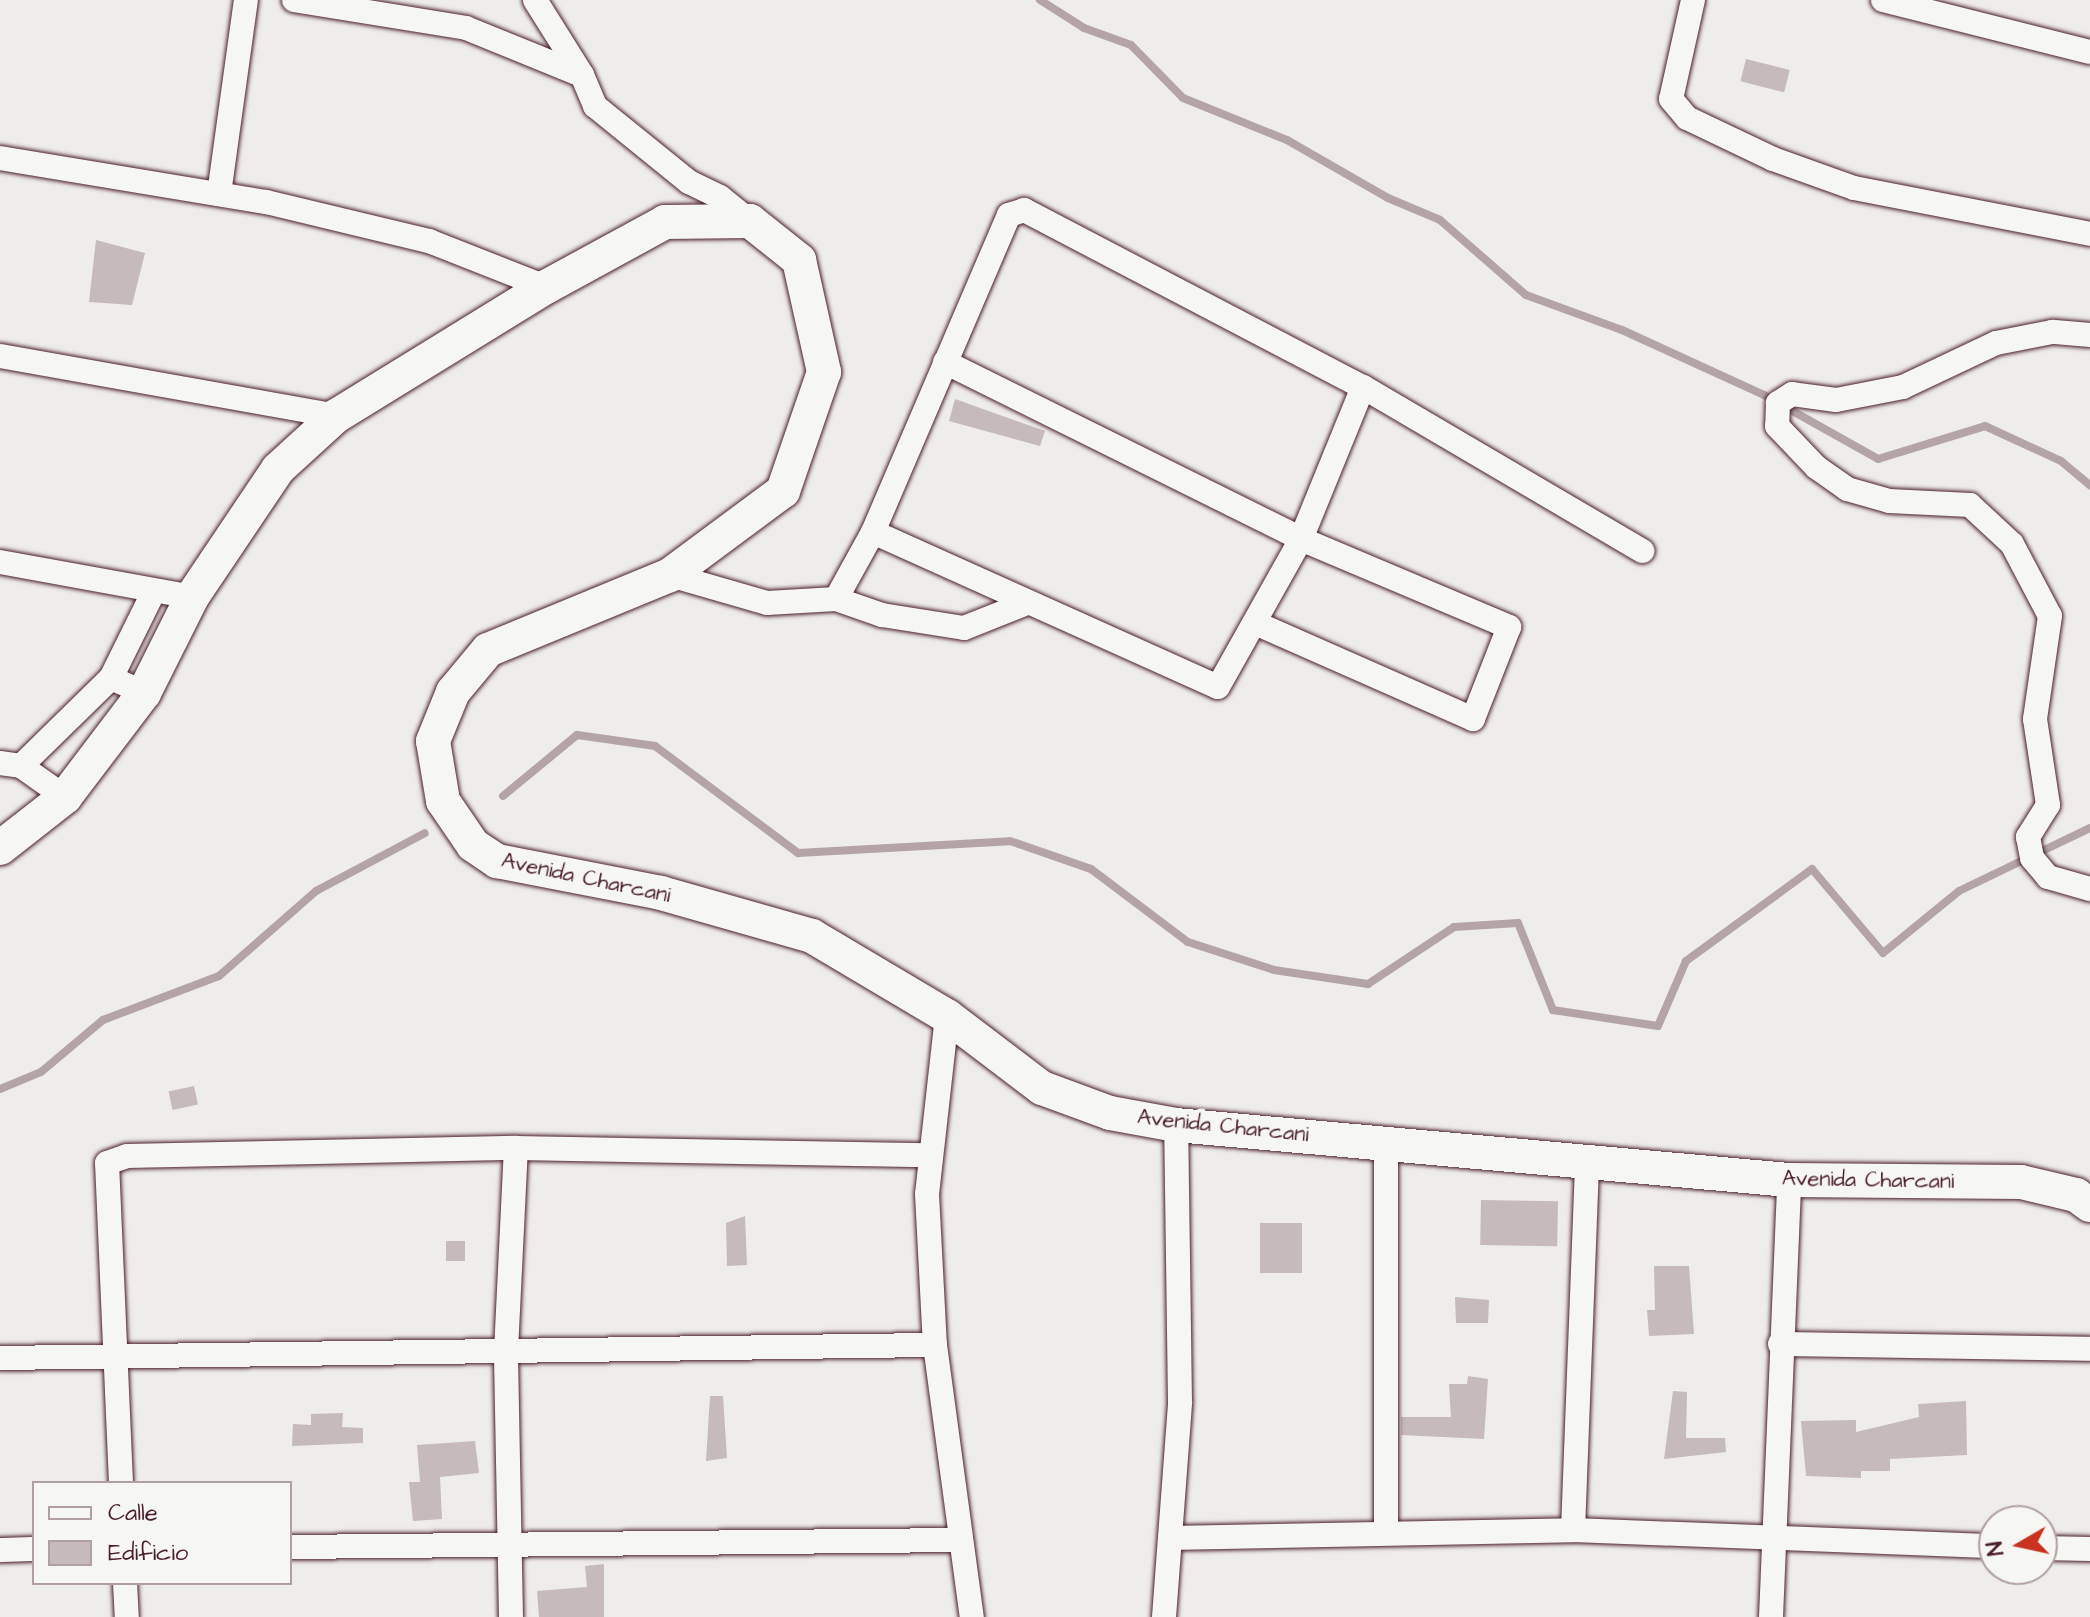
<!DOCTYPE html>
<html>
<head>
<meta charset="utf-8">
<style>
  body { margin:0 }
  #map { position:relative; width:2090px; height:1617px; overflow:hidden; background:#efedea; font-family:"Architects Daughter",sans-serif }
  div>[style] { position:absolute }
  .stream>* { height:8px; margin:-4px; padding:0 4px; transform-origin:4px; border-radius:4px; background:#b4a4a5 }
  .building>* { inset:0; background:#c6babb; transform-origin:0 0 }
  .roads { filter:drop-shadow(0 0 2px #4a1f2b) drop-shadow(0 0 2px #4a1f2b) }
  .street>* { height:24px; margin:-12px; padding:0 12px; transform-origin:12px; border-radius:12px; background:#f6f6f2 }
  .secondary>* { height:34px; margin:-17px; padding:0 17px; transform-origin:17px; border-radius:17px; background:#f6f6f2 }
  span { translate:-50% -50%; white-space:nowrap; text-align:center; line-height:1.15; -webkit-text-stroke:8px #f6f6f2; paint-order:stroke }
  .street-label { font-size:22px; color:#4a1f2b }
  .legend { position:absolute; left:32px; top:1481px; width:260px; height:104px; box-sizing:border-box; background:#f6f6f2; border:2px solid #b1a0a2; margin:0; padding:10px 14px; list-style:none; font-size:24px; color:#4a1f2b }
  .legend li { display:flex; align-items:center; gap:16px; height:40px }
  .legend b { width:40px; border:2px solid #b1a0a2 }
  .north { position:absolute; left:1978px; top:1505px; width:80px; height:80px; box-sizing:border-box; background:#f6f6f2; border:2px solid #b1a0a2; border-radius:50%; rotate:261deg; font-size:22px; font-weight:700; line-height:32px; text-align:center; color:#4a1f2b }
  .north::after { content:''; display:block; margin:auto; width:28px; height:36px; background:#c8321e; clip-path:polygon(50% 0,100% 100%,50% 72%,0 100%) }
</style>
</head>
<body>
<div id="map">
  <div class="stream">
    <div style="left:1040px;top:0;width:52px;rotate:32.5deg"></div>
    <div style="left:1084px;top:28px;width:50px;rotate:19.9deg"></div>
    <div style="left:1131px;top:45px;width:74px;rotate:45.5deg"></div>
    <div style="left:1183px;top:98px;width:112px;rotate:22deg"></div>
    <div style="left:1287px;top:140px;width:116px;rotate:29.9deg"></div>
    <div style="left:1388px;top:198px;width:56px;rotate:22.9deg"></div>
    <div style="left:1440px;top:220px;width:114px;rotate:41.1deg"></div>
    <div style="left:1526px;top:295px;width:102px;rotate:20deg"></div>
    <div style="left:1622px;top:330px;width:156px;rotate:24.6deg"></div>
    <div style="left:1764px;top:395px;width:131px;rotate:29.3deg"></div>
    <div style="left:1878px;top:459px;width:112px;rotate:-17.1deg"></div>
    <div style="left:1985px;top:426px;width:84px;rotate:24.7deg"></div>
    <div style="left:2061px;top:461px;width:38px;rotate:40deg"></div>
    <div style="left:503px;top:796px;width:96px;rotate:-39.5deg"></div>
    <div style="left:577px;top:735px;width:79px;rotate:8deg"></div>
    <div style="left:655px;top:746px;width:179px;rotate:36.8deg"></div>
    <div style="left:798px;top:853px;width:212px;rotate:-3.2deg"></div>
    <div style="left:1010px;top:841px;width:86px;rotate:19.1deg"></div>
    <div style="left:1091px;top:869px;width:121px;rotate:37deg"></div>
    <div style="left:1188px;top:942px;width:90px;rotate:18deg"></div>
    <div style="left:1274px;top:970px;width:95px;rotate:8.5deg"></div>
    <div style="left:1368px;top:984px;width:103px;rotate:-33.5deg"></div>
    <div style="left:1454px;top:927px;width:64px;rotate:-3.6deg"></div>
    <div style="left:1518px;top:923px;width:94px;rotate:68.1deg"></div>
    <div style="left:1553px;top:1010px;width:106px;rotate:8.7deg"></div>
    <div style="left:1658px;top:1026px;width:71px;rotate:-66.7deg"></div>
    <div style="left:1686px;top:961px;width:156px;rotate:-36.1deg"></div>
    <div style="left:1812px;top:869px;width:110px;rotate:49.8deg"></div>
    <div style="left:1883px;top:953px;width:98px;rotate:-39.2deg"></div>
    <div style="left:1959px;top:891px;width:145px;rotate:-25.7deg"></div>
    <div style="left:0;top:1089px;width:44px;rotate:-22.5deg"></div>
    <div style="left:41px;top:1072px;width:81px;rotate:-40deg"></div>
    <div style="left:103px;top:1020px;width:124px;rotate:-20.8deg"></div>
    <div style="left:219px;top:976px;width:129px;rotate:-41.2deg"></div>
    <div style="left:316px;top:891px;width:123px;rotate:-28deg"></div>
  </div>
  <div class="building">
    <div style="left:1746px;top:59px;width:45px;height:23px;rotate:14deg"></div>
    <div style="clip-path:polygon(96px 240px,145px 253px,132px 305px,89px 302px)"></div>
    <div style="clip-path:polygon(955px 399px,1045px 431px,1040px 446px,949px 421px)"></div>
    <div style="left:194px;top:1086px;width:19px;height:26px;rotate:78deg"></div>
    <div style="left:1481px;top:1200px;width:77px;height:45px;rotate:1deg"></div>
    <div style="clip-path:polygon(745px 1216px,747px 1265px,727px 1266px,726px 1223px)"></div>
    <div style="left:1260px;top:1223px;width:42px;height:50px"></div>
    <div style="left:446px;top:1241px;width:19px;height:20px"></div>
    <div style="clip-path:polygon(1654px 1266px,1689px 1266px,1694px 1334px,1649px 1336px,1647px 1310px,1655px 1310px)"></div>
    <div style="clip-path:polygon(1455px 1297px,1489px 1300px,1488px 1323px,1456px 1323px)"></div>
    <div style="clip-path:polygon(1468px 1376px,1488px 1379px,1484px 1439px,1401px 1435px,1401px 1417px,1451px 1417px,1449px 1384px,1467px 1384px)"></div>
    <div style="clip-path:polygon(1673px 1391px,1687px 1392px,1686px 1438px,1725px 1438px,1726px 1452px,1664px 1459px)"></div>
    <div style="clip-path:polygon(710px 1396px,723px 1396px,727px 1458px,706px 1461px)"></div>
    <div style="clip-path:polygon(1966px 1401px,1967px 1455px,1890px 1459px,1890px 1471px,1861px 1471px,1861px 1478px,1806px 1476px,1801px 1421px,1856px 1420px,1856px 1432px,1919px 1417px,1918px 1404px)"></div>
    <div style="clip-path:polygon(343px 1413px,342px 1427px,363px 1428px,363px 1443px,292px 1446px,293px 1424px,311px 1425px,311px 1414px)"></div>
    <div style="clip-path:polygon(475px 1441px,479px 1473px,440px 1477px,442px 1519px,413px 1521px,409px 1482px,420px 1482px,417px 1445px)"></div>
    <div style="clip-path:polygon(604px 1564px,604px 1617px,539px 1617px,537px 1591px,587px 1587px,585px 1566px)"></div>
  </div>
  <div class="roads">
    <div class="street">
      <div style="left:294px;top:0;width:174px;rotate:9.2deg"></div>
      <div style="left:466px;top:28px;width:125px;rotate:22.1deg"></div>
      <div style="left:535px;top:0;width:89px;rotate:57.9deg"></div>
      <div style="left:582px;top:75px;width:34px;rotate:67deg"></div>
      <div style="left:595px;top:106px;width:121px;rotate:39deg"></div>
      <div style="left:689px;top:182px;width:34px;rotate:26deg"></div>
      <div style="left:720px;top:197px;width:38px;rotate:39deg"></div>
      <div style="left:1693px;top:0;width:101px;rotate:102.5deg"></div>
      <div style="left:1671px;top:99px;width:25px;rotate:50deg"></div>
      <div style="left:1687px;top:118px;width:95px;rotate:25.5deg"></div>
      <div style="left:1773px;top:159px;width:86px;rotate:19.7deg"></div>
      <div style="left:1854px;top:188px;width:240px;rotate:11deg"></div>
      <div style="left:1883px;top:0;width:213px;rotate:14.1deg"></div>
      <div style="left:0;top:158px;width:270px;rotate:9.4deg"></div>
      <div style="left:266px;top:202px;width:168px;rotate:13.5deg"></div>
      <div style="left:429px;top:241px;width:126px;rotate:21.5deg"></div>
      <div style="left:219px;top:194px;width:196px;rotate:-82.1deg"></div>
      <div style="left:2090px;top:335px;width:38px;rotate:-175deg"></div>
      <div style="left:2052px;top:332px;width:57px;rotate:168.9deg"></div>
      <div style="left:1996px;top:343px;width:103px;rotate:154.7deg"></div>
      <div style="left:1903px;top:387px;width:68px;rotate:169deg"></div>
      <div style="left:1836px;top:400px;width:44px;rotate:-172.2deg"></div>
      <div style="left:1792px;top:394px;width:17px;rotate:147deg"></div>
      <div style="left:1778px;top:403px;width:23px;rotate:92deg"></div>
      <div style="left:1777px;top:426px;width:57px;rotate:46.4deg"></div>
      <div style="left:1816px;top:467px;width:38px;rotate:35deg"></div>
      <div style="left:1847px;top:489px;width:44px;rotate:15.9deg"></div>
      <div style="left:1889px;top:501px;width:81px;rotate:2.8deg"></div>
      <div style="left:1970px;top:505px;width:57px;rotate:42.9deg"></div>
      <div style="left:2012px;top:544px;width:81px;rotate:62.2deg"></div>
      <div style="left:2050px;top:616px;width:104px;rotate:98.3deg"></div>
      <div style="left:2035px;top:719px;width:87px;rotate:81.4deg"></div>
      <div style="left:2048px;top:805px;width:38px;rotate:122deg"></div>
      <div style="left:2028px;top:837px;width:21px;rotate:79deg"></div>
      <div style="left:2032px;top:858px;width:25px;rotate:50deg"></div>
      <div style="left:2048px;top:877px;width:44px;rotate:15.9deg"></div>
      <div style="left:0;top:356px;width:341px;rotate:10.1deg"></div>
      <div style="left:945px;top:362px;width:398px;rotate:26.4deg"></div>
      <div style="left:1301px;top:539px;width:226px;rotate:22.9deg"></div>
      <div style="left:1509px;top:627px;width:99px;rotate:111.4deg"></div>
      <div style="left:1473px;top:719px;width:238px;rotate:-156.2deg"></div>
      <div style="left:873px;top:532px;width:378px;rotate:24.2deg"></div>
      <div style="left:1218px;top:687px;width:170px;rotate:-60.7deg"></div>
      <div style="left:1301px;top:539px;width:164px;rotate:-67.8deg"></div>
      <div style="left:0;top:562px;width:195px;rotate:10.3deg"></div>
      <div style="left:670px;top:575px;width:101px;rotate:16.1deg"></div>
      <div style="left:767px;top:603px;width:69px;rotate:-3.3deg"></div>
      <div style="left:836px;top:599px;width:77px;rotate:-61.1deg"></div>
      <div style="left:873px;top:532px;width:345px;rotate:-66.8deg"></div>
      <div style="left:1009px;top:215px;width:16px;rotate:-18deg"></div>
      <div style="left:1024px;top:210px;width:382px;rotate:27.6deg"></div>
      <div style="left:1363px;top:387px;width:324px;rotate:30.4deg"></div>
      <div style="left:836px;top:599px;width:49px;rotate:19.2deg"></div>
      <div style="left:882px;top:615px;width:83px;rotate:9deg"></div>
      <div style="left:964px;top:628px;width:68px;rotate:-21.6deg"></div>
      <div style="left:111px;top:678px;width:97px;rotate:-63.7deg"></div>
      <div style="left:0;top:763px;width:21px;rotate:8deg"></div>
      <div style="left:21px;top:766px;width:54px;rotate:35.2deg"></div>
      <div style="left:21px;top:766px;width:126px;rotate:-44.4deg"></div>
      <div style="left:111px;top:678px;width:36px;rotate:24deg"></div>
      <div style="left:947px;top:1016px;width:179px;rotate:96.4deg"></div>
      <div style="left:927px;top:1194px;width:151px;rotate:87deg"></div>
      <div style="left:935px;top:1345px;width:275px;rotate:82.3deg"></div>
      <div style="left:1780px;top:1344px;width:310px;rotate:0.9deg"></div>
      <div style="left:0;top:1358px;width:935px;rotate:-0.8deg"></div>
      <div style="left:121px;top:1483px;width:320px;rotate:-92.5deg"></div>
      <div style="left:107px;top:1163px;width:21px;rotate:-19deg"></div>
      <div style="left:127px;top:1156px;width:389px;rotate:-1.2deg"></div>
      <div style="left:516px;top:1148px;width:412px;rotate:1deg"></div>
      <div style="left:1573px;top:1530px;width:370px;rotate:-87.8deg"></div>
      <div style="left:1386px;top:1532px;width:391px;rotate:-90deg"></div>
      <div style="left:1170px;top:1538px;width:403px;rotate:-1.1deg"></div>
      <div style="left:1573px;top:1530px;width:421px;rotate:2.2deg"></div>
      <div style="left:290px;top:1547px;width:669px;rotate:-0.6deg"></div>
      <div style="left:2042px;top:1548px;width:48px;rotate:1.2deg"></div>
      <div style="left:0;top:1550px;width:34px;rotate:-2deg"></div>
      <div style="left:125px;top:1583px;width:34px;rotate:87deg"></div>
      <div style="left:511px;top:1617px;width:266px;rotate:-91.1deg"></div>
      <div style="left:506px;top:1351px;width:203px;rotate:-87.2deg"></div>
      <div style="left:1164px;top:1617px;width:216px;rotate:-85.7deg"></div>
      <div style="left:1180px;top:1402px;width:277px;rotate:-90.8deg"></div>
      <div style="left:1771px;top:1617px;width:437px;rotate:-87.6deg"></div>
    </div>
    <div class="secondary">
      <div style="left:0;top:848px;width:83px;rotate:-38.1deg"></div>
      <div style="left:65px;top:797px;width:131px;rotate:-52.8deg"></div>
      <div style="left:144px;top:693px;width:107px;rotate:-63.4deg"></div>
      <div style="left:192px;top:597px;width:154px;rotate:-56.1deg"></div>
      <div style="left:278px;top:469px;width:79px;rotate:-42.4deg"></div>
      <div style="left:336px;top:416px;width:246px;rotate:-31.6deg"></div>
      <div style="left:546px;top:287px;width:136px;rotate:-28.6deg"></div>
      <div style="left:665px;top:222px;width:85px;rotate:-0.7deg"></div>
      <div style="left:750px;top:221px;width:63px;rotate:38.5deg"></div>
      <div style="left:799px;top:260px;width:115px;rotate:77.4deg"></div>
      <div style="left:824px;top:372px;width:126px;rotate:109deg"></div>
      <div style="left:783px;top:491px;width:141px;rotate:143.4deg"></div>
      <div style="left:670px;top:575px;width:197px;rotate:157.6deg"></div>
      <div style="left:488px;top:650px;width:55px;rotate:129.8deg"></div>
      <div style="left:453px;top:692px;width:53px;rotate:112.2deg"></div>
      <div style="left:433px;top:741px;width:61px;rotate:80.5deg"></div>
      <div style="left:443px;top:801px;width:53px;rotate:55.7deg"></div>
      <div style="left:473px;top:845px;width:29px;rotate:34deg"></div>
      <div style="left:497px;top:861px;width:167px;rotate:11deg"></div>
      <div style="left:661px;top:893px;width:157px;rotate:15.9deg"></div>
      <div style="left:812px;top:936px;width:157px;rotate:30.7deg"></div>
      <div style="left:947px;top:1016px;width:119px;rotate:37.2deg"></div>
      <div style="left:1042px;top:1088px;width:72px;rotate:20.2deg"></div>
      <div style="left:1110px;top:1113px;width:67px;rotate:10.3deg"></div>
      <div style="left:1176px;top:1125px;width:615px;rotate:5.13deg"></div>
      <div style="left:1789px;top:1180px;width:232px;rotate:0.5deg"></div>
      <div style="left:2021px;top:1182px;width:57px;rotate:13.3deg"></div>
      <div style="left:2076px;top:1195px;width:17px;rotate:36deg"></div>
    </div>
  </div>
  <div class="street-label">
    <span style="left:586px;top:878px;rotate:12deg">Avenida Charcani</span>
    <span style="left:1223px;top:1126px;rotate:6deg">Avenida Charcani</span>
    <span style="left:1868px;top:1180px;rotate:1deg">Avenida Charcani</span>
  </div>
  <ul class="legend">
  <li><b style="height:10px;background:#f6f6f2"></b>Calle</li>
  <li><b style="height:22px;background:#c6babb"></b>Edificio</li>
  </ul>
  <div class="north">N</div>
</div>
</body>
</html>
